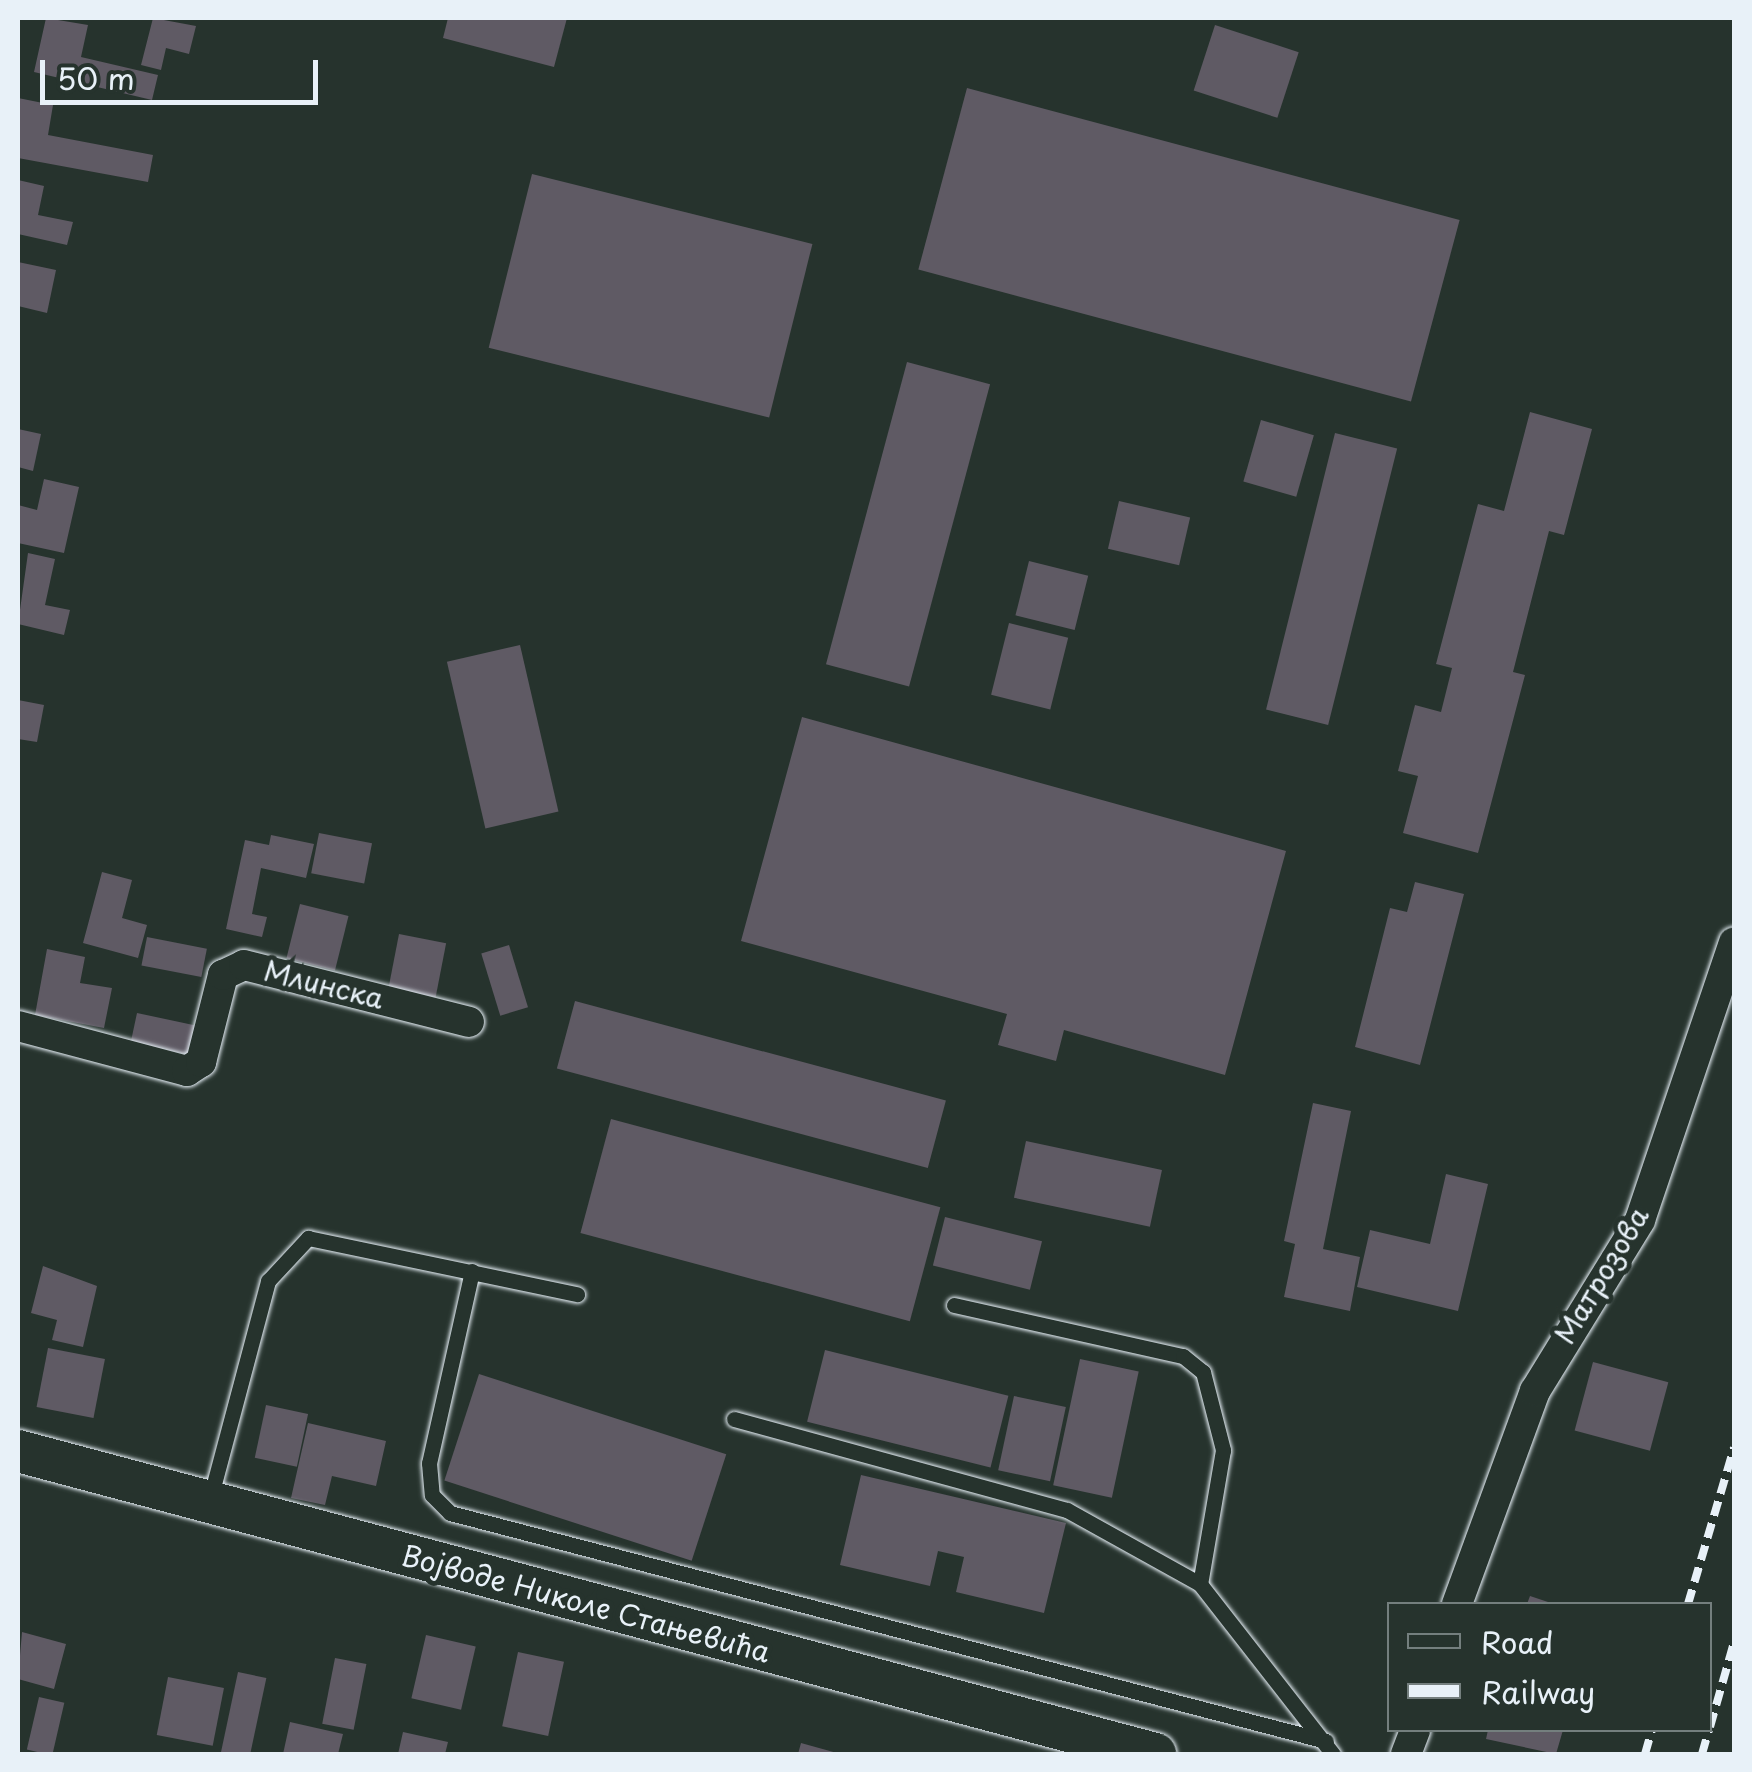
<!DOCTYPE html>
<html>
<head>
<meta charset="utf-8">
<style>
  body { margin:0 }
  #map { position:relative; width:1752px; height:1772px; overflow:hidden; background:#26332d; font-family:"Playpen Sans",sans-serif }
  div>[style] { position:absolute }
  .building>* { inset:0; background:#5f5a64; transform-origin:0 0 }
  .roads { filter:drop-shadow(0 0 2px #e8f1f8) drop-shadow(0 0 2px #e8f1f8) }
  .lane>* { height:15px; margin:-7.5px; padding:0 7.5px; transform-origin:7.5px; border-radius:7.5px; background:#26332d }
  .street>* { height:30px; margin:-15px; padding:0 15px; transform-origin:15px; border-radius:15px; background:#26332d }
  .secondary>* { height:42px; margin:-21px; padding:0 21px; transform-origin:21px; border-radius:21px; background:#26332d }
  .rail>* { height:8px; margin-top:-4px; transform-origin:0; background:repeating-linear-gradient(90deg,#e8f1f8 0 15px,transparent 0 23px) }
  span { translate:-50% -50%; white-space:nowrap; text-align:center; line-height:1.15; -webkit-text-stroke:10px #26332d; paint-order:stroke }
  .street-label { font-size:28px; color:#e8f1f8 }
  .frame { position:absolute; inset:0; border:20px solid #e8f1f8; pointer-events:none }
  .legend { position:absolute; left:1387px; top:1602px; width:325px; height:130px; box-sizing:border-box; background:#26332d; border:2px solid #747f7e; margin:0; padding:12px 18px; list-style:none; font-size:30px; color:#e8f1f8 }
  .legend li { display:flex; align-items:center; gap:20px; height:50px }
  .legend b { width:50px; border:2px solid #747f7e }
  .scale { position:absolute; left:40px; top:60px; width:278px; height:45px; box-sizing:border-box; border:5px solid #e8f1f8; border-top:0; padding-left:12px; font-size:30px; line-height:35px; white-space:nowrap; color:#e8f1f8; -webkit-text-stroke:8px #26332d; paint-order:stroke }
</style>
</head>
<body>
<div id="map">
  <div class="building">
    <div style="clip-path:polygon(46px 18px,88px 25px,81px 57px,158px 75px,152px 100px,34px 72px)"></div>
    <div style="clip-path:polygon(153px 18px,196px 26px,189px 54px,166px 48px,161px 70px,141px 65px)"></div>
    <div style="clip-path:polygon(448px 18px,567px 18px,554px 67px,443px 38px)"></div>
    <div style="left:1215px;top:25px;width:88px;height:69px;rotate:18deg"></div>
    <div style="left:967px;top:88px;width:510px;height:188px;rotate:15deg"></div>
    <div style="clip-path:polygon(18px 98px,53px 105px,48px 135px,153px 155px,148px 182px,18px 158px)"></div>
    <div style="left:532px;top:174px;width:289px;height:179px;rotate:14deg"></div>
    <div style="clip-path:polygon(18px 180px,44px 186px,38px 215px,73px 222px,67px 245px,18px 234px)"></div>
    <div style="clip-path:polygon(18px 262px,56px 270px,47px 313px,18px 306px)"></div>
    <div style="left:907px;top:362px;width:86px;height:313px;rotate:15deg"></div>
    <div style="clip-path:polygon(1530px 412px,1592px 429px,1564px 535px,1549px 531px,1513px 672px,1525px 675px,1478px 853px,1403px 833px,1418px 776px,1398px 771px,1415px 705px,1441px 712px,1452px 668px,1436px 664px,1478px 504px,1504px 511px)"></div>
    <div style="left:1261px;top:420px;width:55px;height:64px;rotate:16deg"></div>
    <div style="clip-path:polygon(18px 429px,41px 434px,33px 471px,18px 467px)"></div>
    <div style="left:1335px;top:433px;width:64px;height:285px;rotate:14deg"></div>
    <div style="clip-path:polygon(44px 479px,79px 487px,64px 553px,18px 543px,18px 505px,37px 510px)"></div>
    <div style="left:1119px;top:501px;width:73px;height:49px;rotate:13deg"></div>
    <div style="clip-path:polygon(28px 553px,55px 559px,45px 605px,70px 610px,64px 635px,18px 624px)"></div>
    <div style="left:1029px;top:561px;width:61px;height:56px;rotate:14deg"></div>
    <div style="left:1009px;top:623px;width:61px;height:74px;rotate:14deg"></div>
    <div style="left:520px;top:645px;width:171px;height:75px;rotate:77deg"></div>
    <div style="clip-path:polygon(18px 700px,44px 705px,37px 742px,18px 739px)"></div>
    <div style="clip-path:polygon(802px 717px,1286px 851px,1225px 1075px,1064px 1030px,1056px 1061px,998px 1045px,1007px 1014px,741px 941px)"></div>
    <div style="left:319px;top:833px;width:54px;height:41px;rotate:11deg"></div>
    <div style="clip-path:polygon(271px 835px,314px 844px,306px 878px,261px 868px,252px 914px,267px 917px,262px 937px,226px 929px,245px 840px,269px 845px)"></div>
    <div style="clip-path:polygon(102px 872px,132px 880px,122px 918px,147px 925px,138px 958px,83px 943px)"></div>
    <div style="clip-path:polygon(1415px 882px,1464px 894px,1420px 1065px,1355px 1047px,1390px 908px,1407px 912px)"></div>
    <div style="left:300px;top:904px;width:50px;height:56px;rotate:14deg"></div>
    <div style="left:399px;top:934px;width:48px;height:55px;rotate:11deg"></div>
    <div style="left:147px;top:937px;width:61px;height:29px;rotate:11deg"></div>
    <div style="left:509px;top:945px;width:65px;height:29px;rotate:73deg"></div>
    <div style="clip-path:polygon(47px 949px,85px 957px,80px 983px,112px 988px,104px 1028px,35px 1015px)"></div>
    <div style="left:575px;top:1001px;width:384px;height:70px;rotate:15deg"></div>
    <div style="left:137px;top:1013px;width:60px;height:30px;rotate:12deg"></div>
    <div style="clip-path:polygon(1313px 1103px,1351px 1111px,1323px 1249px,1360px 1257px,1350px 1311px,1284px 1297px,1295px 1244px,1284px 1241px)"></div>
    <div style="left:611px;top:1119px;width:341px;height:118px;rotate:15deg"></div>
    <div style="left:1026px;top:1141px;width:139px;height:58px;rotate:12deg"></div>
    <div style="clip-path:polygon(1446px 1174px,1488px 1184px,1458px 1311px,1357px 1287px,1370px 1230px,1430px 1244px)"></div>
    <div style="left:945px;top:1217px;width:100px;height:50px;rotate:14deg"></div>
    <div style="clip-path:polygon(43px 1266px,97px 1286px,83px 1347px,52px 1340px,57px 1320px,31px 1313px)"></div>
    <div style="left:48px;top:1348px;width:58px;height:60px;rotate:11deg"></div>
    <div style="left:825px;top:1350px;width:189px;height:74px;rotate:14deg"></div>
    <div style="left:1080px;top:1359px;width:60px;height:129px;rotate:12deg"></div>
    <div style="left:1593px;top:1362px;width:78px;height:71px;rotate:15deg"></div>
    <div style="left:479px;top:1374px;width:260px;height:112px;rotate:18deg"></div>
    <div style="left:1014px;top:1396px;width:53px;height:76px;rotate:12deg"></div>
    <div style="left:266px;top:1405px;width:43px;height:54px;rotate:12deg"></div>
    <div style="clip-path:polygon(308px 1423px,386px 1441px,376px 1486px,332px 1476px,325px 1505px,291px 1498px)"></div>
    <div style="clip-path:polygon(861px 1475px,1066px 1523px,1044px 1613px,956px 1592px,964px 1557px,938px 1551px,930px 1586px,840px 1565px)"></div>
    <div style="clip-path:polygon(1530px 1596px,1554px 1604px,1527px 1604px)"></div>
    <div style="clip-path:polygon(22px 1632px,66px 1644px,54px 1689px,18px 1679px)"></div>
    <div style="left:426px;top:1635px;width:51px;height:65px;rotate:13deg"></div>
    <div style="left:518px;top:1652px;width:47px;height:76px;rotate:12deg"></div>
    <div style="left:335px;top:1658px;width:32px;height:67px;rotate:11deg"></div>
    <div style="left:238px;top:1672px;width:29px;height:84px;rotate:12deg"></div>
    <div style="left:168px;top:1677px;width:57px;height:59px;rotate:11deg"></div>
    <div style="left:39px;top:1697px;width:26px;height:54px;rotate:13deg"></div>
    <div style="clip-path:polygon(290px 1722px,343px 1734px,338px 1754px,283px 1754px)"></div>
    <div style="clip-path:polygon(1488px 1730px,1563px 1730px,1556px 1754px,1486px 1739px)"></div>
    <div style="clip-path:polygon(403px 1732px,448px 1742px,445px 1754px,398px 1754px)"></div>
    <div style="clip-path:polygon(801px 1743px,837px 1753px,837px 1754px,798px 1754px)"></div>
  </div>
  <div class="roads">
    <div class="lane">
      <div style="left:472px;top:1271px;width:197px;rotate:102.6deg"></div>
      <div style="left:429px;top:1463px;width:32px;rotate:85deg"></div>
      <div style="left:432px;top:1495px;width:25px;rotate:45deg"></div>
      <div style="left:450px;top:1513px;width:905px;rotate:14.59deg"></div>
      <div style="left:954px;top:1305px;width:235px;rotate:12.6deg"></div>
      <div style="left:1183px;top:1356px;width:26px;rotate:39deg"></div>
      <div style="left:1203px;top:1372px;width:81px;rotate:75.6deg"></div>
      <div style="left:1223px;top:1450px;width:136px;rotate:99.7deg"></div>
      <div style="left:1200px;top:1584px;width:216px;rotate:52deg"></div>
      <div style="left:734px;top:1419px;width:345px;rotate:15.3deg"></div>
      <div style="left:1067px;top:1510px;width:152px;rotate:29.1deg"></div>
      <div style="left:210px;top:1499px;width:226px;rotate:-75.1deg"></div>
      <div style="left:268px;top:1281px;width:59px;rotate:-47.1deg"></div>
      <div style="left:308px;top:1238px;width:275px;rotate:11.8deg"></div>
    </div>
    <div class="street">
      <div style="left:18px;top:1026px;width:175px;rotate:14.9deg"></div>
      <div style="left:187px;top:1071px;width:17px;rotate:-33deg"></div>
      <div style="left:201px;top:1062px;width:90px;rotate:-75.8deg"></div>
      <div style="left:223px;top:975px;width:23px;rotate:-25deg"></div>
      <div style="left:244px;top:965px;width:232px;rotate:14.2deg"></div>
      <div style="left:1457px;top:1604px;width:227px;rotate:-69.9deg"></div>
      <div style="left:1535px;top:1391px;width:201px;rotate:-58.4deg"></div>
      <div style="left:1640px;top:1220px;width:293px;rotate:-71.3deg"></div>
      <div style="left:1406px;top:1754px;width:26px;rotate:-69deg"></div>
    </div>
    <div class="secondary">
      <div style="left:18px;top:1451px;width:1177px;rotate:14.92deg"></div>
    </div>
  </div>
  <div class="rail">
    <div style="left:1688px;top:1604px;width:163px;rotate:-73.6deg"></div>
    <div style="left:1710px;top:1727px;width:88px;rotate:-74.2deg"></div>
    <div style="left:1645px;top:1754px;width:25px;rotate:-74deg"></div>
    <div style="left:1702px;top:1754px;width:25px;rotate:-74deg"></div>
  </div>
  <div class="street-label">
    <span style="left:324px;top:984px;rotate:14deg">Млинска</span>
    <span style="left:1601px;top:1275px;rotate:-59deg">Матрозова</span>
    <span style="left:586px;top:1603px;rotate:15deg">Војводе Николе Стањевића</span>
  </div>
  <div class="frame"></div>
  <ul class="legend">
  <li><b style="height:12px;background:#26332d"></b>Road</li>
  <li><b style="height:12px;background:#e8f1f8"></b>Railway</li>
  </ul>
  <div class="scale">50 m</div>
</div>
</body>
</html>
